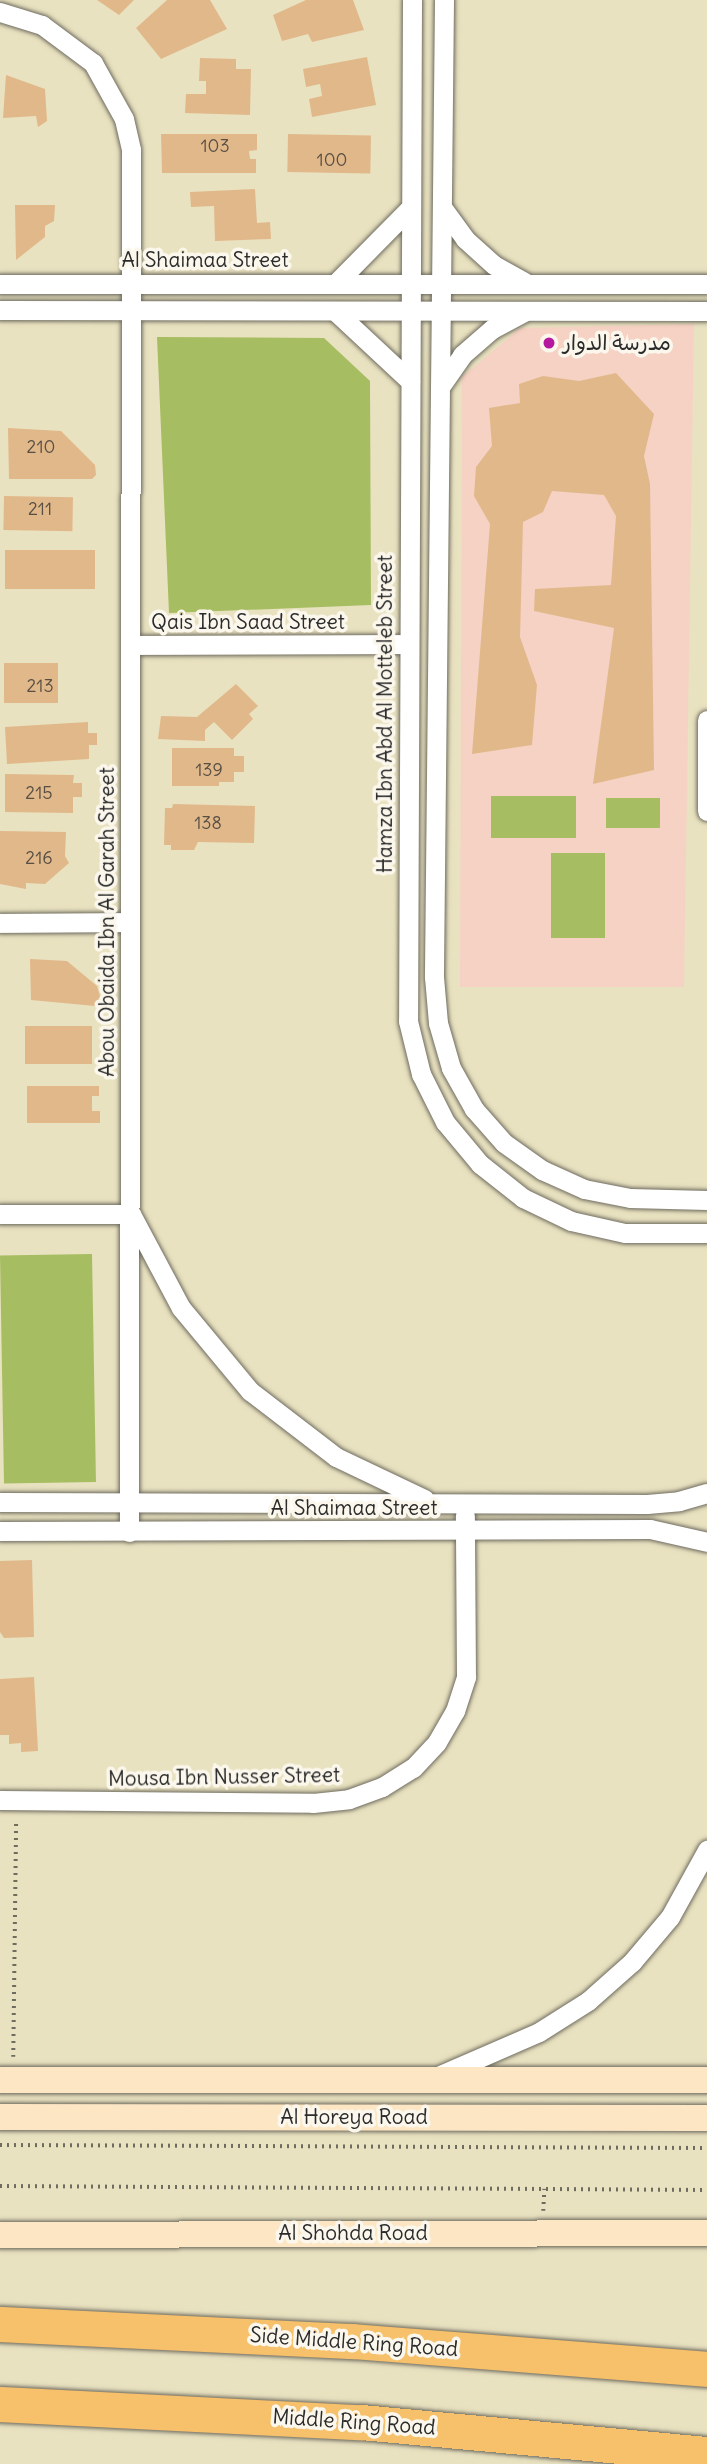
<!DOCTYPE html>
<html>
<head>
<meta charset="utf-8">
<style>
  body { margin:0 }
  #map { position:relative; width:707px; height:2464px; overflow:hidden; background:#e9e2c0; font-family:Delius,"Playpen Sans Arabic",sans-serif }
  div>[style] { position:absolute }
  .built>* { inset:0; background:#f6d2c4 }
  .green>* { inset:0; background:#a7bd61; transform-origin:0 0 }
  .building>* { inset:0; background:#e1b88a; transform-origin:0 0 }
  .path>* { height:3.5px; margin-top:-1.75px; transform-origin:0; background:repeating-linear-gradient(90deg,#6e6b5f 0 2px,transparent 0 7px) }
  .roads { filter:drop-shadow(0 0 2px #6e6b5f) drop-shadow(0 0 2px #6e6b5f) }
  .street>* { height:19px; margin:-9.5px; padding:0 9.5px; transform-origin:9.5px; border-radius:9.5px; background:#fff }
  .secondary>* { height:26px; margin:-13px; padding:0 13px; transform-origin:13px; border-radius:13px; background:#fce6c4 }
  .highway>* { height:35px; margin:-17.5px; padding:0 17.5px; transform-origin:17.5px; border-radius:17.5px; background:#f7c06b }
  .dots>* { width:19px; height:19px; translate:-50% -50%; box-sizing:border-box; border:4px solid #fbf7ec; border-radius:50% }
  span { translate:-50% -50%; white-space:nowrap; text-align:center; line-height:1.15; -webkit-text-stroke:7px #fbf7ec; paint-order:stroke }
  .number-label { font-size:18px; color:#584e43 }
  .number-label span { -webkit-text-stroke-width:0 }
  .street-label { font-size:21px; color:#2b2b2b }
  .poi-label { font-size:21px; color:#2b2b2b }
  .left { translate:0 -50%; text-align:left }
</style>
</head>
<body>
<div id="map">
  <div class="built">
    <div style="clip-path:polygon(694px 324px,684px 987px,460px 987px,462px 377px,520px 328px)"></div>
  </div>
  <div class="green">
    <div style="clip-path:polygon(157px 337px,324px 338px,370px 381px,371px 605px,169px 613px)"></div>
    <div style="left:491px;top:796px;width:85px;height:42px"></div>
    <div style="left:606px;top:798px;width:54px;height:30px"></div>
    <div style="left:551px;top:853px;width:54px;height:85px"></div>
    <div style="left:92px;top:1254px;width:228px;height:92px;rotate:89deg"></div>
  </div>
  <div class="building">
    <div style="clip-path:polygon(97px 0,134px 0,119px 15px)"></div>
    <div style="clip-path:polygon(167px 0,210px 0,227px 29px,161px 59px,136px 28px)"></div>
    <div style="clip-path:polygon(306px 0,353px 0,364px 30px,312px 42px,308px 34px,282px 41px,273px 15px)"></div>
    <div style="clip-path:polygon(367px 57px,376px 105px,312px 117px,309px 99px,322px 96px,320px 84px,306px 87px,303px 69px)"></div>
    <div style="clip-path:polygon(200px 58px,236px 59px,236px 69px,251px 69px,250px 115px,185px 113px,186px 94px,206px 94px,206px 81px,199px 81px)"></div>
    <div style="clip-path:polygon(6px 75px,45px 89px,47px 121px,38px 127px,36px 116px,3px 118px)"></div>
    <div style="clip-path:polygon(161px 134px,257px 134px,257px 150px,249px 151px,250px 159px,256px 159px,256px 173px,162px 173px)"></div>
    <div style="left:288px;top:134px;width:83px;height:38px;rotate:1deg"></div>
    <div style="clip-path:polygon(255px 189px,257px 223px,270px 222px,271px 239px,215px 241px,214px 206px,191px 207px,190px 192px)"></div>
    <div style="clip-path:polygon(15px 205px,55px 205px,54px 221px,45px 226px,45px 237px,16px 260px)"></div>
    <div style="clip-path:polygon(616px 373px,654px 414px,644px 456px,650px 484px,654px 770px,593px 784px,614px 628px,534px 611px,535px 589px,611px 585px,616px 516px,604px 495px,552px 491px,543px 512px,523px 522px,520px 637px,537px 685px,532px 745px,472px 754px,490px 524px,474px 496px,476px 467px,492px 446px,489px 408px,520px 403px,519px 384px,543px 376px,579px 381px)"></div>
    <div style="clip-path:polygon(8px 428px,61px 431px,95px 465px,96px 475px,92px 479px,9px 479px)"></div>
    <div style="left:4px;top:496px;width:69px;height:34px;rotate:1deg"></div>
    <div style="left:5px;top:550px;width:90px;height:39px"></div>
    <div style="left:4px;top:663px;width:54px;height:40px"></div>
    <div style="clip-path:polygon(236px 684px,258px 706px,249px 714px,253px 719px,232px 740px,214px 722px,205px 730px,205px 741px,158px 739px,161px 716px,197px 717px)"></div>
    <div style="clip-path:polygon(88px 722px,88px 733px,97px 733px,97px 745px,89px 745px,89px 759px,7px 764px,5px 727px)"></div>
    <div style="clip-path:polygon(172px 748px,234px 748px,234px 756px,244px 756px,244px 772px,234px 772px,234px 782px,219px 782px,219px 786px,172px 786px)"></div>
    <div style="clip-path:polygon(5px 774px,74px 775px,73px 783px,82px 783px,82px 797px,73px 797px,73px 813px,5px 812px)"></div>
    <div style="clip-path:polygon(173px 804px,255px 806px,254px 843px,198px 842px,194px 850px,171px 850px,171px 845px,164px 845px,165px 808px,172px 808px)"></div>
    <div style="clip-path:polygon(0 831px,66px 832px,65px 856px,69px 863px,45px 884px,26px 883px,26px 889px,0 884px)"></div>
    <div style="clip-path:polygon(30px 959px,67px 961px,97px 986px,100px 996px,95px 1006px,31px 1000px)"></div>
    <div style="left:25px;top:1026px;width:67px;height:38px"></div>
    <div style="clip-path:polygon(27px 1086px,99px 1086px,99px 1096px,92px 1096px,92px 1111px,100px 1111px,100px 1123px,27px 1123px)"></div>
    <div style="clip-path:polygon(32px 1560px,34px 1637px,4px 1638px,0 1632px,0 1561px)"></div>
    <div style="clip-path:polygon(34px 1677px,38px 1751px,21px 1752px,21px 1743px,9px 1744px,9px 1735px,0 1735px,0 1679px)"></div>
  </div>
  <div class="path">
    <div style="left:13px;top:2057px;width:237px;rotate:-89.3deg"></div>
    <div style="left:0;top:2145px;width:707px;rotate:0.24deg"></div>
    <div style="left:0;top:2186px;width:707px;rotate:0.32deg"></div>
    <div style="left:543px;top:2211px;width:22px;rotate:-87deg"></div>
  </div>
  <div class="roads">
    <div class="street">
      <div style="left:412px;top:0;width:1021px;rotate:90.22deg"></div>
      <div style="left:408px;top:1021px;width:55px;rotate:76.2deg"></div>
      <div style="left:421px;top:1074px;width:54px;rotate:63.4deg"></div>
      <div style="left:445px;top:1122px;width:55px;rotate:50.2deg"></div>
      <div style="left:480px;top:1164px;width:55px;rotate:38.3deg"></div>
      <div style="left:523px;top:1198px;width:53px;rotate:25.6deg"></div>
      <div style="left:571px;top:1221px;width:55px;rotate:12.5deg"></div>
      <div style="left:625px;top:1233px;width:82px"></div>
      <div style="left:444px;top:0;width:977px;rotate:90.59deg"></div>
      <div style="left:434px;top:977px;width:46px;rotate:85deg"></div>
      <div style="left:438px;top:1023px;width:47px;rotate:73.9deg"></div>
      <div style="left:451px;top:1068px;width:47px;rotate:60.7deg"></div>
      <div style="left:474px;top:1109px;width:45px;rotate:48.6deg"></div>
      <div style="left:504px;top:1143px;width:47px;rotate:35.4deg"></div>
      <div style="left:542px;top:1170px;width:46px;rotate:24.3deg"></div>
      <div style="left:584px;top:1189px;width:47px;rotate:11.1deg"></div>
      <div style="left:630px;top:1198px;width:77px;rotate:1.5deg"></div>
      <div style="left:0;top:12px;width:44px;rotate:17.2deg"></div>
      <div style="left:42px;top:25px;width:64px;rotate:36.7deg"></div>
      <div style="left:93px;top:63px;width:64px;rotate:61deg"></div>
      <div style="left:124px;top:119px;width:32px;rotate:77deg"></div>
      <div style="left:131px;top:150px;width:1382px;rotate:90.08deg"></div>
      <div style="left:442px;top:207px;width:39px;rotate:54deg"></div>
      <div style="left:465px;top:239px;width:39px;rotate:42deg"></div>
      <div style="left:494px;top:265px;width:35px;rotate:29deg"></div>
      <div style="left:336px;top:283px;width:107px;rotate:-45.4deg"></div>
      <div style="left:0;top:284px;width:707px"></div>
      <div style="left:0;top:310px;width:707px;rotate:0.08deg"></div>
      <div style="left:335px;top:311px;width:103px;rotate:43deg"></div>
      <div style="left:440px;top:387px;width:39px;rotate:-55deg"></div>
      <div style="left:462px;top:355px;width:40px;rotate:-41deg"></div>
      <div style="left:492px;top:329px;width:36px;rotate:-28deg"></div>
      <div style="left:130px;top:645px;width:278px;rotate:-0.2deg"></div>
      <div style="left:707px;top:720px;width:91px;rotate:90deg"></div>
      <div style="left:0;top:923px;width:130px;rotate:-0.4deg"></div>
      <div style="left:0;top:1214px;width:131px"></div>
      <div style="left:131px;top:1214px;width:106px;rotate:62deg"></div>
      <div style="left:181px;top:1308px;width:108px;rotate:50.3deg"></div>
      <div style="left:250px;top:1391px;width:108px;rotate:37.5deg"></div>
      <div style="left:336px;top:1457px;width:98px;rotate:25.5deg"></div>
      <div style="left:0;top:1502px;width:647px;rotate:0.18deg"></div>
      <div style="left:647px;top:1504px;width:32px;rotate:-5deg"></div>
      <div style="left:679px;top:1501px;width:29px;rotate:-16deg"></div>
      <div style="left:0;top:1531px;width:650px;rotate:-0.18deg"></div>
      <div style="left:650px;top:1529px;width:58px;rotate:12.8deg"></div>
      <div style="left:0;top:1800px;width:313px;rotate:0.5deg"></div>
      <div style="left:313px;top:1803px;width:36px;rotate:-6deg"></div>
      <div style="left:349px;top:1799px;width:35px;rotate:-20deg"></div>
      <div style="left:382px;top:1787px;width:36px;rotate:-32deg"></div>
      <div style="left:413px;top:1768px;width:35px;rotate:-47deg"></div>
      <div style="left:437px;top:1742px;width:36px;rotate:-60deg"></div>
      <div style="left:455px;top:1711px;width:36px;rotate:-72deg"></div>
      <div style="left:466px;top:1677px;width:161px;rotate:-90.4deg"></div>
      <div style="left:438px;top:2076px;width:110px;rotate:-23.5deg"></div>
      <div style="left:539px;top:2032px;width:58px;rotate:-32.3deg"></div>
      <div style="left:588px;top:2001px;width:59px;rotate:-41.6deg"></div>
      <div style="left:632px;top:1962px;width:59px;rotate:-49.8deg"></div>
      <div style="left:670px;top:1917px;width:77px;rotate:-61.1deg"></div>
    </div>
    <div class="secondary">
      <div style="left:0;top:2080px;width:707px"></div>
      <div style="left:0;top:2117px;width:707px;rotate:0.08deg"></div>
      <div style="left:0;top:2235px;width:707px;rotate:-0.16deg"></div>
    </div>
    <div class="highway">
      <div style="left:0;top:2324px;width:352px;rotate:2.8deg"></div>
      <div style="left:352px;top:2341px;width:356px;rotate:4.5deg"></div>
      <div style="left:0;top:2404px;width:361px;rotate:2.9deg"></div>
      <div style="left:361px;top:2422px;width:347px;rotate:5.3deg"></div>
    </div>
  </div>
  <div class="dots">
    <div style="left:549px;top:343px;background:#b5179e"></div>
  </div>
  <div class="number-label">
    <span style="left:215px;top:146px">103</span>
    <span style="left:332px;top:160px">100</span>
    <span style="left:41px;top:447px">210</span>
    <span style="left:40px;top:509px">211</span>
    <span style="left:40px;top:686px">213</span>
    <span style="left:209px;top:770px">139</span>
    <span style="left:39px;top:793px">215</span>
    <span style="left:208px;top:823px">138</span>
    <span style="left:39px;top:858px">216</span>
  </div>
  <div class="street-label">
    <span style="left:205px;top:260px">Al Shaimaa Street</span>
    <span style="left:248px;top:622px">Qais Ibn Saad Street</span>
    <span style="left:385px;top:714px;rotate:-90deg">Hamza Ibn Abd Al Motteleb Street</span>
    <span style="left:107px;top:922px;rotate:-90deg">Abou Obaida Ibn Al Garah Street</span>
    <span style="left:354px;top:1508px">Al Shaimaa Street</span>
    <span style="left:224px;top:1777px;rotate:-1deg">Mousa Ibn Nusser Street</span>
    <span style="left:354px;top:2117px">Al Horeya Road</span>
    <span style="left:353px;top:2233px">Al Shohda Road</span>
    <span style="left:354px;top:2342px;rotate:4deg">Side Middle Ring Road</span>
    <span style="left:354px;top:2422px;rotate:4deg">Middle Ring Road</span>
  </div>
  <div class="poi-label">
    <span class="left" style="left:563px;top:343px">مدرسة الدوار</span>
  </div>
</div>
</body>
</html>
